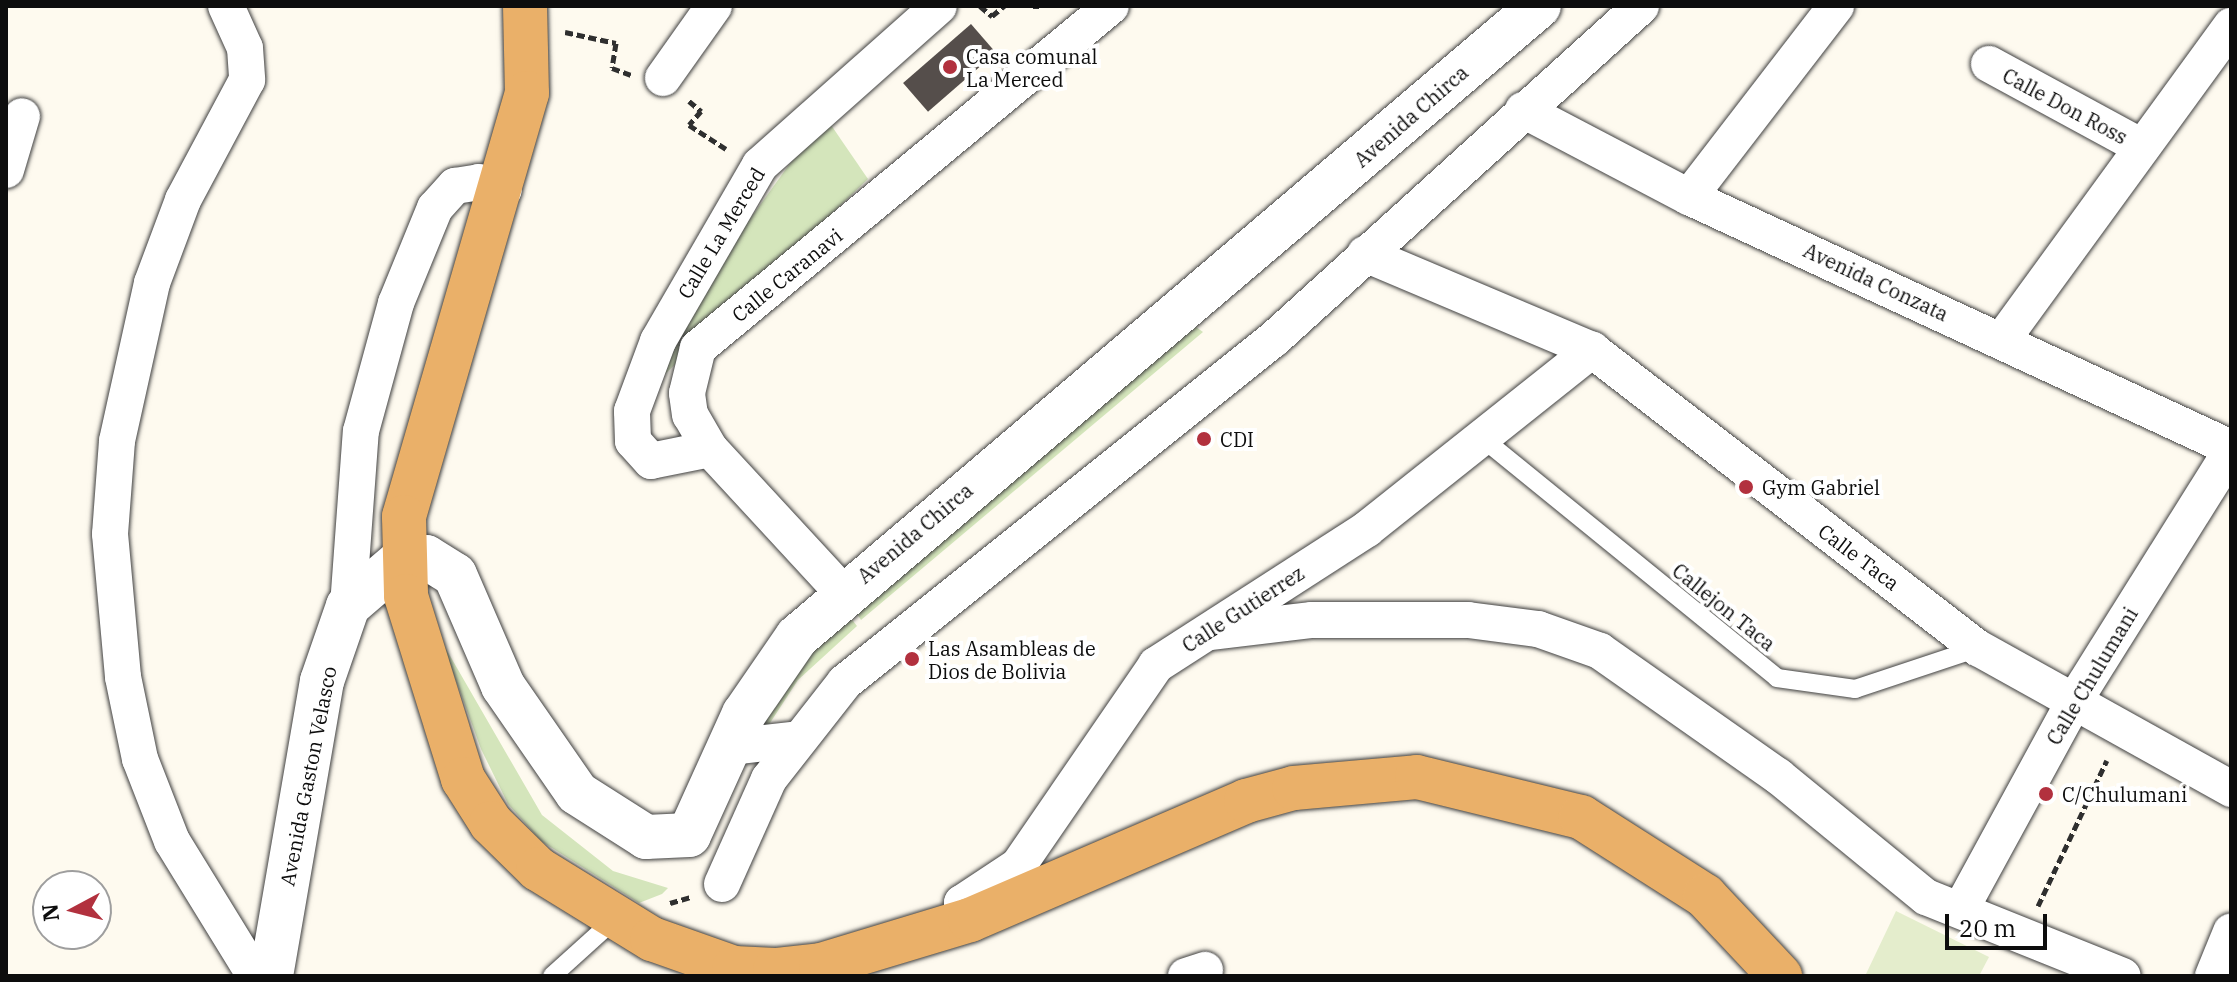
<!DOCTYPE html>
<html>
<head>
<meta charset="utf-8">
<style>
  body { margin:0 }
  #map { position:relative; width:2237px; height:982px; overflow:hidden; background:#fefaef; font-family:"IBM Plex Serif",serif }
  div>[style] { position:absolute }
  .green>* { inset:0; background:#d4e5bb }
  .pitch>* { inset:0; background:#e4edcc }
  .building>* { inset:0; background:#554e4b; transform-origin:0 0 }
  .path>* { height:5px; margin-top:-2.5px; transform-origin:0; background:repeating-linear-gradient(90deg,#2f2f2f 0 8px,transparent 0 12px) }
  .roads { filter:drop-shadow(0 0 2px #404040) drop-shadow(0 0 2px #404040) }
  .service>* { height:18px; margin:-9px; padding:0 9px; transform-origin:9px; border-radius:9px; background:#fff }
  .minor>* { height:36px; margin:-18px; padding:0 18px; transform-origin:18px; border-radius:18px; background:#fff }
  .tertiary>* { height:44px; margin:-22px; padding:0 22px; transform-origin:22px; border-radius:22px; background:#fff }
  .trunk>* { height:44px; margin:-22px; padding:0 22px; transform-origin:22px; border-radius:22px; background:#eab069 }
  .dots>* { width:22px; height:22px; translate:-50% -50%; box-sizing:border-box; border:4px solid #fff; border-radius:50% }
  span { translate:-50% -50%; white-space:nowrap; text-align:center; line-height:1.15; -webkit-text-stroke:8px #fff; paint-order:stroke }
  .poi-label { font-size:20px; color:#0d0d0d }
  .left { translate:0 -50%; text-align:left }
  .street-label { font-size:20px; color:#0d0d0d }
  .frame { position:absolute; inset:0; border:8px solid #0d0d0d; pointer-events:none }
  .north { position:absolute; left:32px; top:870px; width:80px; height:80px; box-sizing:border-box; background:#fff; border:2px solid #9e9e9e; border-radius:50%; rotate:263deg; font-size:22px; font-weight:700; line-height:32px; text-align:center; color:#0d0d0d }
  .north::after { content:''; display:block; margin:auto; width:28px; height:36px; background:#b2313e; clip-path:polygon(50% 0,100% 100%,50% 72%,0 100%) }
  .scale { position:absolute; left:1945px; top:914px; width:102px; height:36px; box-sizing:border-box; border:4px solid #0d0d0d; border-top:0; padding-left:10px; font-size:24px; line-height:28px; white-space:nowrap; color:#0d0d0d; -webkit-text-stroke:6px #fff; paint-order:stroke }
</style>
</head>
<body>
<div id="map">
  <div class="green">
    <div style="clip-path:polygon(831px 125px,868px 179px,663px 376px,669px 350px,726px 252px,791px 162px)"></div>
    <div style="clip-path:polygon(1196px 327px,1203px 332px,861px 620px,854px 609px)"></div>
    <div style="clip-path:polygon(846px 612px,857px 626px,798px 680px,738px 772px,759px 711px)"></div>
    <div style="clip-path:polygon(442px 642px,542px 815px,613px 871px,668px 888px,662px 894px,639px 903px,541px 841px,508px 804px,481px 749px)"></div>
  </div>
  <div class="pitch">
    <div style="clip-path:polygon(1896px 911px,1989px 957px,1979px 976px,1866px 974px)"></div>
  </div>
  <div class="building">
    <div style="left:971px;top:24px;width:38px;height:90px;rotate:49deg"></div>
  </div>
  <div class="path">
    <div style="left:980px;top:6px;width:16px;rotate:40deg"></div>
    <div style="left:992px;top:16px;width:16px;rotate:-40deg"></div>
    <div style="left:1033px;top:6px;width:6px"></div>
    <div style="left:565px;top:32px;width:52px;rotate:12.2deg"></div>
    <div style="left:616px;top:43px;width:25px;rotate:99deg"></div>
    <div style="left:612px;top:68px;width:20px;rotate:20deg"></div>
    <div style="left:689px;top:101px;width:16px;rotate:40deg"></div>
    <div style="left:701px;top:111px;width:18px;rotate:131deg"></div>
    <div style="left:689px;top:125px;width:44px;rotate:33deg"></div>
    <div style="left:670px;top:903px;width:22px;rotate:-16deg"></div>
    <div style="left:2038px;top:906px;width:161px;rotate:-64.7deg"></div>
  </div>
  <div class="roads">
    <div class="service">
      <div style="left:1482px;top:438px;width:380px;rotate:39.1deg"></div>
      <div style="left:1777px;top:678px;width:79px;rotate:8deg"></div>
      <div style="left:1855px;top:689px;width:130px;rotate:-18.4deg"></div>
      <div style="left:552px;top:976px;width:84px;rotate:-42.1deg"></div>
    </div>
    <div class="minor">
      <div style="left:226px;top:6px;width:46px;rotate:65.7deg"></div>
      <div style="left:245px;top:48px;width:32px;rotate:86deg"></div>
      <div style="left:247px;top:80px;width:136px;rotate:118.1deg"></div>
      <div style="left:183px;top:200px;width:89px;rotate:110.5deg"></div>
      <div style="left:152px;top:283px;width:162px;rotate:102.5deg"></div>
      <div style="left:117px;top:441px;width:93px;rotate:94.3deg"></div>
      <div style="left:110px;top:534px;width:144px;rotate:84.8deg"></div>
      <div style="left:123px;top:677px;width:84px;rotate:78.3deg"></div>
      <div style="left:140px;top:759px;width:88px;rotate:68.7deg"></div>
      <div style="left:172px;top:841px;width:158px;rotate:58.4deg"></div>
      <div style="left:1989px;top:64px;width:174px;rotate:28.5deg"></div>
      <div style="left:663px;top:78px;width:88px;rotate:-54.7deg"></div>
      <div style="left:1523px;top:110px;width:187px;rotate:27.7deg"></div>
      <div style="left:1689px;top:197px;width:597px;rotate:24.85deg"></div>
      <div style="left:6px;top:170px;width:56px;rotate:-73.5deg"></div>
      <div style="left:1689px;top:197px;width:241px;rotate:-52.4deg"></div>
      <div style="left:1365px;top:254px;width:246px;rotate:22.9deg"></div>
      <div style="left:1592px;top:350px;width:488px;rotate:37.7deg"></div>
      <div style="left:1978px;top:648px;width:290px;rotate:29.1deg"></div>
      <div style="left:2002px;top:340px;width:389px;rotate:-53.9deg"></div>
      <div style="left:710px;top:449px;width:60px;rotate:168.5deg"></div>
      <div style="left:651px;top:461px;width:27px;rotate:-132deg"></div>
      <div style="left:633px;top:441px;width:30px;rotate:-92deg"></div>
      <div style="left:632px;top:411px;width:75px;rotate:-69.6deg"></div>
      <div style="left:658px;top:341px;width:203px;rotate:-59.9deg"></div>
      <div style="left:760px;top:165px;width:239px;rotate:-41.6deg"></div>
      <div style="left:843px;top:593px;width:196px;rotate:-132.7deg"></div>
      <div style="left:710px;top:449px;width:39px;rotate:-120deg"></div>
      <div style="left:690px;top:415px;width:22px;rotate:-98deg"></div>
      <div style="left:687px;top:393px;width:46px;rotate:-76.3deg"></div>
      <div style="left:698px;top:348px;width:536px;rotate:-39.63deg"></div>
      <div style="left:348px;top:606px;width:175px;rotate:-85.8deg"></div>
      <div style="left:361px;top:431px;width:133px;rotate:-74.7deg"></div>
      <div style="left:396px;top:303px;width:103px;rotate:-67.7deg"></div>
      <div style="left:435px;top:208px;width:30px;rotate:-48deg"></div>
      <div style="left:455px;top:186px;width:24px;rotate:-9deg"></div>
      <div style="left:479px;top:182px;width:26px;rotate:18deg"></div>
      <div style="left:1210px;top:632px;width:103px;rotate:-6.7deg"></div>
      <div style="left:1312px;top:620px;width:156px"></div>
      <div style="left:1468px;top:620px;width:71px;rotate:7.3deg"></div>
      <div style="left:1538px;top:629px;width:66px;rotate:19.5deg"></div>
      <div style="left:1600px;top:651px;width:218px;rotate:35.1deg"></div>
      <div style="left:1778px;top:776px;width:191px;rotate:39.3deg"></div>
      <div style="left:1926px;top:897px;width:212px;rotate:21.9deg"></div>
      <div style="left:730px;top:747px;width:69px;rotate:-6.6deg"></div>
      <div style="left:722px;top:884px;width:115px;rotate:-65.9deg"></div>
      <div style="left:769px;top:779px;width:123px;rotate:-51.9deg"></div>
      <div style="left:845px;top:682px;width:551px;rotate:-38.66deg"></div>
      <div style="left:1275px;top:338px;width:494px;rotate:-42.2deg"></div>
      <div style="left:1962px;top:907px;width:232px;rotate:-61.4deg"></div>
      <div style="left:2073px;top:703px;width:297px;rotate:-57.9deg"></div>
      <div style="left:970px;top:920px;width:19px;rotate:-115deg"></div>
      <div style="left:962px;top:903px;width:67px;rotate:-33.5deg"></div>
      <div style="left:1018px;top:866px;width:244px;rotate:-55.5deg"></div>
      <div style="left:1156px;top:665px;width:251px;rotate:-32.8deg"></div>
      <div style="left:1367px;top:529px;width:288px;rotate:-38.5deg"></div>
      <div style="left:1186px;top:976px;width:20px;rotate:-18deg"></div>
      <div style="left:2213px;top:976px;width:48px;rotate:-67.8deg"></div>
    </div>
    <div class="tertiary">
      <div style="left:271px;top:976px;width:299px;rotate:-80.2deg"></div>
      <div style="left:322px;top:681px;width:79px;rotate:-70.9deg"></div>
      <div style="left:348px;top:606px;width:75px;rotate:-40.7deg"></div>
      <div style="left:405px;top:557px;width:21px"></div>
      <div style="left:426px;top:557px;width:34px;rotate:32deg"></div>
      <div style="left:455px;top:575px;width:121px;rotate:66.6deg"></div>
      <div style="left:503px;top:686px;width:130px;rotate:55.3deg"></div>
      <div style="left:577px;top:793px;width:82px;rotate:32.5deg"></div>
      <div style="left:646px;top:837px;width:43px;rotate:-2.7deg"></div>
      <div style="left:689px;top:835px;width:133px;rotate:-65.6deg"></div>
      <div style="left:744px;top:714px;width:93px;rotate:-55.5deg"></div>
      <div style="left:797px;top:637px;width:974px;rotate:-40.38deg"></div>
    </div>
    <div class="trunk">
      <div style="left:525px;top:6px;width:87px;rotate:88.7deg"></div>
      <div style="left:527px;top:93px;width:441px;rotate:106.2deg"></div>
      <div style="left:404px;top:517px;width:79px;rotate:88.5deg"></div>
      <div style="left:406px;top:596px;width:192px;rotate:72.7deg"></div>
      <div style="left:463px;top:779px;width:52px;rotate:57.5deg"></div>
      <div style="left:491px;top:823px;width:66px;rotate:44.4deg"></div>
      <div style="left:538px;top:869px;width:134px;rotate:31.6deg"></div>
      <div style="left:652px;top:939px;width:87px;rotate:19.5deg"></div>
      <div style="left:734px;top:968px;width:41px;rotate:2.8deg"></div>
      <div style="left:775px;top:970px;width:46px;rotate:-6.2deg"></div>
      <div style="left:821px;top:965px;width:156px;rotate:-16.8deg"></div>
      <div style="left:970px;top:920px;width:301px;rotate:-23.3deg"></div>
      <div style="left:1246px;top:801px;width:50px;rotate:-15.2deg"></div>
      <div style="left:1294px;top:788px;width:123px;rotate:-5.1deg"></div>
      <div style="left:1417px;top:777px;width:169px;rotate:13.7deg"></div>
      <div style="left:1581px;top:817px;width:147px;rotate:32.5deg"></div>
      <div style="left:1705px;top:896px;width:110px;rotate:46.8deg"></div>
    </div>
  </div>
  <div class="dots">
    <div style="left:950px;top:67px;background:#b2313e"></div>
    <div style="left:1204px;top:439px;background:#b2313e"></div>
    <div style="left:1746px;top:487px;background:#b2313e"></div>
    <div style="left:912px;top:659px;background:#b2313e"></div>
    <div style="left:2046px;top:794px;background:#b2313e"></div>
  </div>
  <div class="poi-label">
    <span class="left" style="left:966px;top:68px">Casa comunal<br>La Merced</span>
    <span class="left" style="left:1220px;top:439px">CDI</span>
    <span class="left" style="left:1762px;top:487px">Gym Gabriel</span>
    <span class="left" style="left:928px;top:660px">Las Asambleas de<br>Dios de Bolivia</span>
    <span class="left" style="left:2062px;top:794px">C/Chulumani</span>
  </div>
  <div class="street-label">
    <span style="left:2065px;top:106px;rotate:28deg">Calle Don Ross</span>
    <span style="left:1411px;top:116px;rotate:-41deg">Avenida Chirca</span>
    <span style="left:721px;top:233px;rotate:-59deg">Calle La Merced</span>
    <span style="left:787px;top:275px;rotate:-39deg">Calle Caranavi</span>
    <span style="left:1876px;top:282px;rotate:25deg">Avenida Conzata</span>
    <span style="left:915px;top:533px;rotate:-40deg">Avenida Chirca</span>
    <span style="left:1859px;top:557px;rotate:37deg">Calle Taca</span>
    <span style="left:1724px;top:607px;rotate:39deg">Callejon Taca</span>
    <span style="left:1243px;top:609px;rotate:-33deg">Calle Gutierrez</span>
    <span style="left:2092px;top:676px;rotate:-59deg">Calle Chulumani</span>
    <span style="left:308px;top:776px;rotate:-79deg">Avenida Gaston Velasco</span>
  </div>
  <div class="frame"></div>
  <div class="north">N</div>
  <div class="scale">20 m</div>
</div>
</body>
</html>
